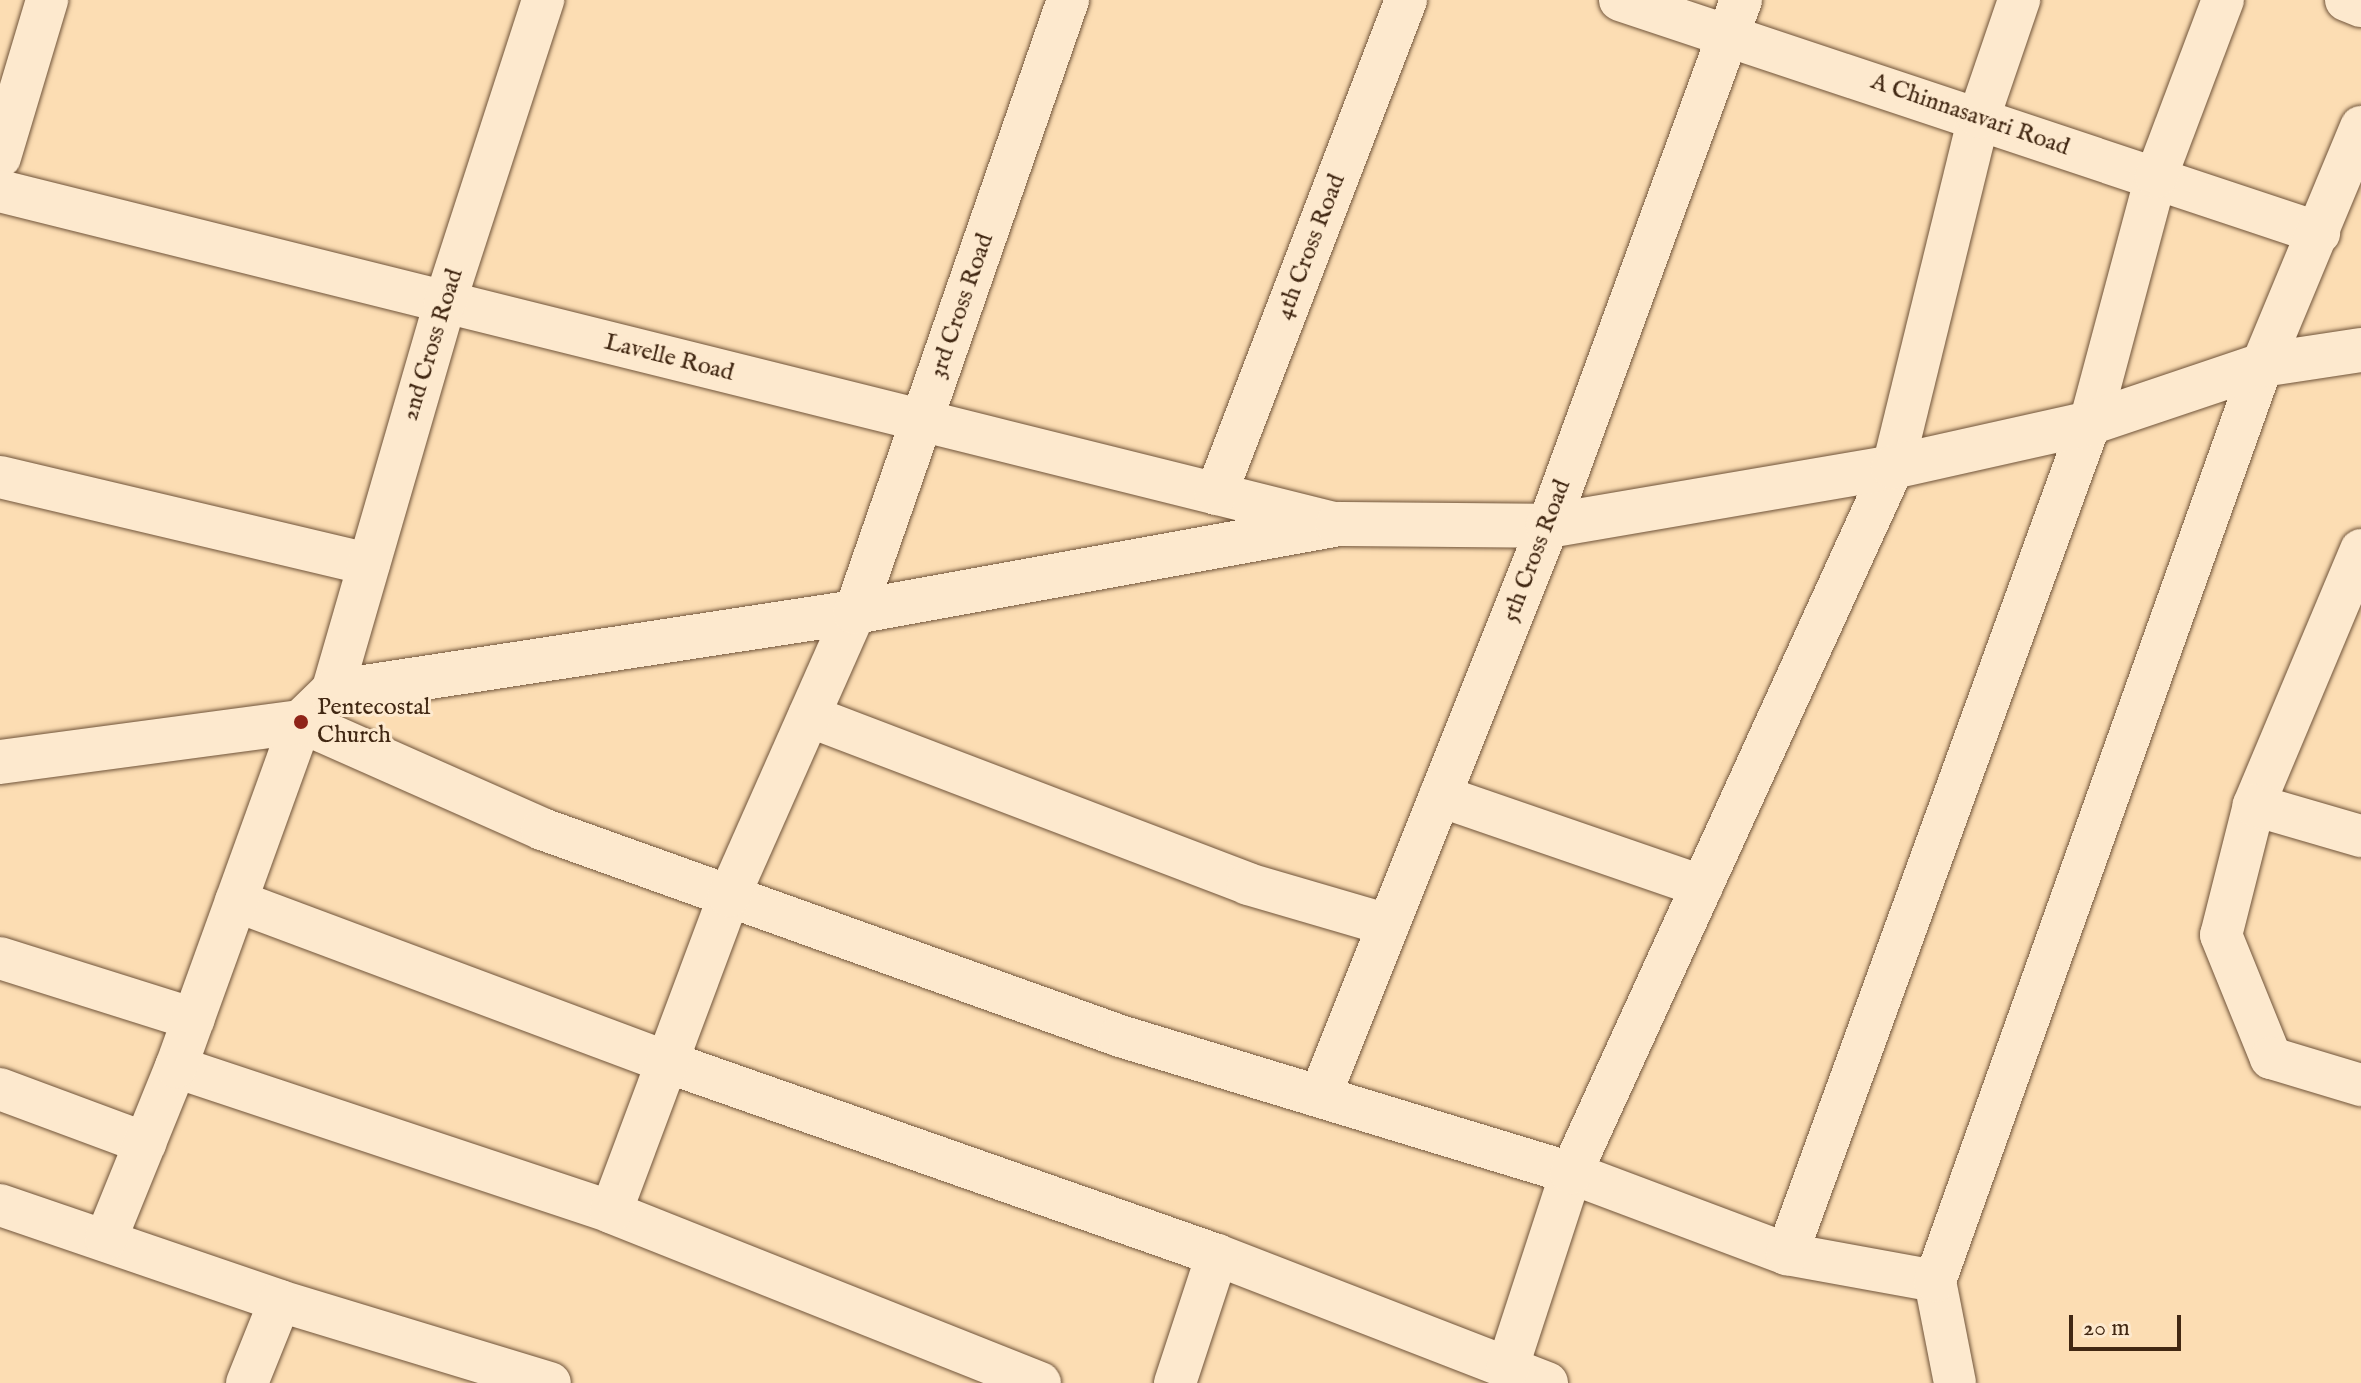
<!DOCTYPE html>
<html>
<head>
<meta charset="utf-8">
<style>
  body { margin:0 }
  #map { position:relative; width:2361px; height:1383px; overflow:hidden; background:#fcddb3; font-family:"IM FELL English",serif }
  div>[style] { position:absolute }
  .roads { filter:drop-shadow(0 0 2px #70543a) drop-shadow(0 0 2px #70543a) }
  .street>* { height:42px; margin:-21px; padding:0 21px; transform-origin:21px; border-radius:21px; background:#fde9ce }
  .secondary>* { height:44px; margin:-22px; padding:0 22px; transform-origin:22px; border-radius:22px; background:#fde9ce }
  .dots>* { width:22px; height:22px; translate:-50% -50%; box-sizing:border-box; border:4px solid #fde9ce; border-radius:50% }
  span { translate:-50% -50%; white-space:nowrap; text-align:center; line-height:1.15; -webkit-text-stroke:6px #fde9ce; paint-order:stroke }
  .street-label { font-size:24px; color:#412712 }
  .poi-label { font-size:24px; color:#412712 }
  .left { translate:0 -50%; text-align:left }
  .scale { position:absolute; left:2069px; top:1315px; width:112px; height:36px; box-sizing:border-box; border:4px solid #412712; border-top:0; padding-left:10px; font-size:24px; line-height:28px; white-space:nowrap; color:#412712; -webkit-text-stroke:6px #fde9ce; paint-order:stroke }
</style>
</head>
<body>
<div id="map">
  <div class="roads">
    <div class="street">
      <div style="left:1620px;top:0;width:737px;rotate:18.43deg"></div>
      <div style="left:2346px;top:0;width:16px;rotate:22deg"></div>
      <div style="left:0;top:157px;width:164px;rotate:-73.3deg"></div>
      <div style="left:0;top:191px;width:1379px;rotate:13.98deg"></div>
      <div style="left:0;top:477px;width:379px;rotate:13.3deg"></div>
      <div style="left:1216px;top:494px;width:529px;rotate:-68.96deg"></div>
      <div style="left:2361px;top:550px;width:277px;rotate:112.8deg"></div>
      <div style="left:2254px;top:805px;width:134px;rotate:104.2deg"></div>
      <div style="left:2221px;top:935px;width:133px;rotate:67.9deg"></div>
      <div style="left:2271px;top:1058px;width:94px;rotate:16.7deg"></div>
      <div style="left:332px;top:692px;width:406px;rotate:-73.8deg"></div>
      <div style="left:445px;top:302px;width:318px;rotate:-72deg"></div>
      <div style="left:809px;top:716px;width:470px;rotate:20.9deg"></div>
      <div style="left:1248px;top:884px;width:146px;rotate:16.3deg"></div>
      <div style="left:1440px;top:796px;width:277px;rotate:19deg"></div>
      <div style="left:2254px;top:805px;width:111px;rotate:16.2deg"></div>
      <div style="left:236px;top:901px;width:460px;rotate:20.5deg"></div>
      <div style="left:667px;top:1062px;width:583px;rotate:19.34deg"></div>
      <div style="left:1217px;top:1255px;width:354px;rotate:21.2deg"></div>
      <div style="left:0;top:958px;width:203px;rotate:17.5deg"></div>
      <div style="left:176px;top:1067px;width:459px;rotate:18.4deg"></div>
      <div style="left:0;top:1089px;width:155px;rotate:20.4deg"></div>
      <div style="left:1320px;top:1096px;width:614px;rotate:-68.2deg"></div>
      <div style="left:1548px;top:526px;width:560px;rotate:-69.85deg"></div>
      <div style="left:0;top:1205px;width:296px;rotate:18.9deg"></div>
      <div style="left:280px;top:1301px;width:282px;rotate:16.9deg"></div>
      <div style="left:106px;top:1239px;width:186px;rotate:-67.9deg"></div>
      <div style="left:176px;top:1067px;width:367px;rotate:-70.1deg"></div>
      <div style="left:301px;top:722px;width:264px;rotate:23.9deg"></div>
      <div style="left:542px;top:829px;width:614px;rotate:19.7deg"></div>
      <div style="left:1120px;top:1036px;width:471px;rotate:16.9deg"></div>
      <div style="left:1571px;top:1173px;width:231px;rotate:20.6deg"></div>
      <div style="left:1787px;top:1254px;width:150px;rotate:10.3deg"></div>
      <div style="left:1935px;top:1281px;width:104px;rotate:78.9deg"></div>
      <div style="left:1787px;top:1254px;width:885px;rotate:-69.97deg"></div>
      <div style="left:2090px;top:423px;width:255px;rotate:-75deg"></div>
      <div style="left:2156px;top:177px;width:189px;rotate:-69.3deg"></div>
      <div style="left:1935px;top:1281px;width:973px;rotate:-70.35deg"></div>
      <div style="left:2262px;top:365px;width:258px;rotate:-67.4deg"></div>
      <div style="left:1507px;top:1369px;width:206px;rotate:-71.9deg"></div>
      <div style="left:1571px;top:1173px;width:776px;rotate:-65.48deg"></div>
      <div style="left:1893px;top:467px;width:360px;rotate:-76.2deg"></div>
      <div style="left:1979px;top:117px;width:124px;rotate:-71.1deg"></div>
      <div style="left:247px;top:1383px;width:88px;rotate:-68.1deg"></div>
      <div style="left:1040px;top:1383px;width:462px;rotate:-158.3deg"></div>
      <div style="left:611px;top:1212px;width:337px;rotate:-69.5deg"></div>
      <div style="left:729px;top:896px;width:311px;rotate:-66.1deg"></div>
      <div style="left:855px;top:612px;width:648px;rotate:-70.81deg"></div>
      <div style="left:1175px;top:1383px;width:135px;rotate:-71.8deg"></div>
    </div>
    <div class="secondary">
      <div style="left:0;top:762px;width:304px;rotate:-7.6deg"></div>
      <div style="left:301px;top:722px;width:43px;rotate:-44.1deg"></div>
      <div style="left:332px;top:692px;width:529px;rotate:-8.7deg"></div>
      <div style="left:855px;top:612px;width:491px;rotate:-10.3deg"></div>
      <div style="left:1338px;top:524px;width:210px;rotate:0.5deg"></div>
      <div style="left:1548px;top:526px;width:350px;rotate:-9.7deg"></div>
      <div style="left:1893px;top:467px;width:202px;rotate:-12.6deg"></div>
      <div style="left:2090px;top:423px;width:182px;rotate:-18.6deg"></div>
      <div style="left:2262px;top:365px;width:100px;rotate:-8.6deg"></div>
    </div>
  </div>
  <div class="dots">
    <div style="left:301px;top:722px;background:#8f2418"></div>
  </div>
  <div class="street-label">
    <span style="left:1970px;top:115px;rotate:19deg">A Chinnasavari Road</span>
    <span style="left:1311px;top:247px;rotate:-69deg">4th Cross Road</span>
    <span style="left:962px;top:306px;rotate:-71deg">3rd Cross Road</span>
    <span style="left:433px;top:345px;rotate:-73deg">2nd Cross Road</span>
    <span style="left:669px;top:358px;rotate:14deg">Lavelle Road</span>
    <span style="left:1537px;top:551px;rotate:-69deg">5th Cross Road</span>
  </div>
  <div class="poi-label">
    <span class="left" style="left:317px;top:722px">Pentecostal<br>Church</span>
  </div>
  <div class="scale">20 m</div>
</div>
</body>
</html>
